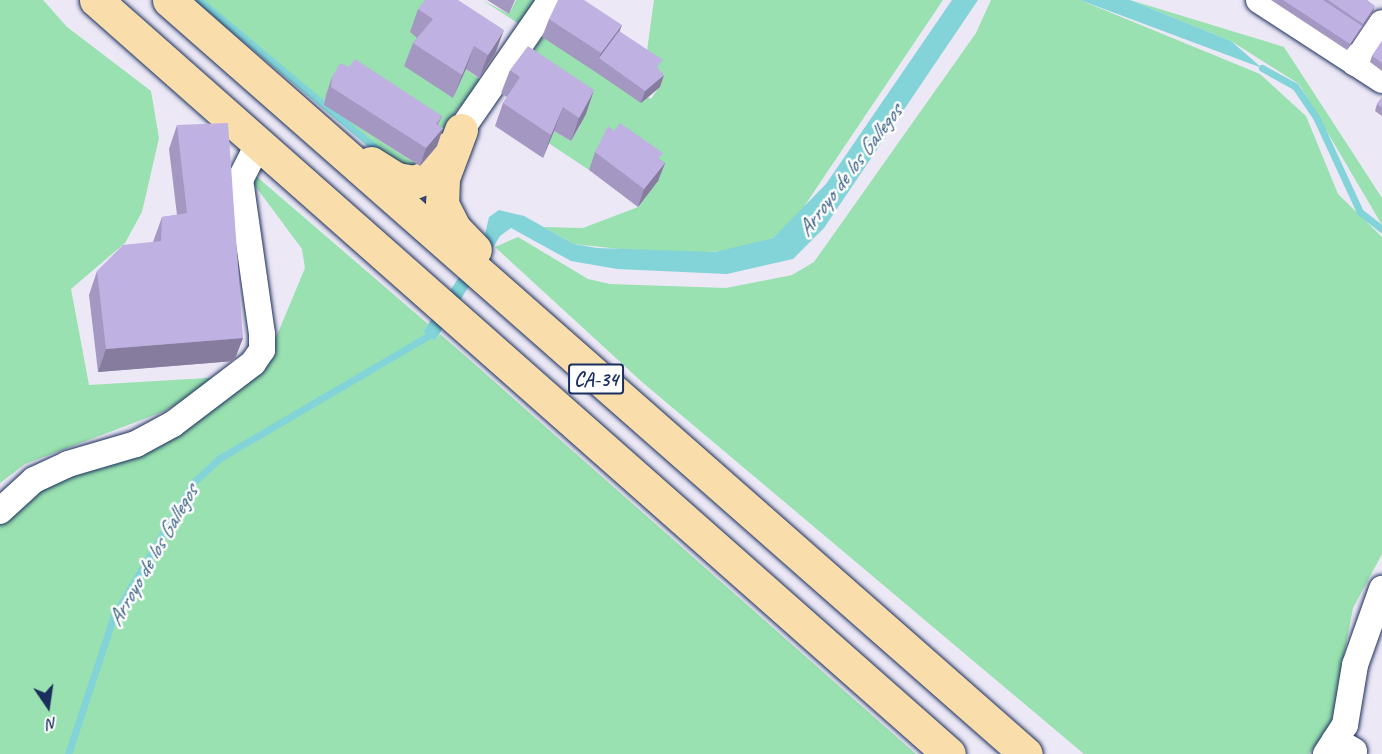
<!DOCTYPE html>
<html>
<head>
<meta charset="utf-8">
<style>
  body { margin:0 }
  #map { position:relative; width:1382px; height:754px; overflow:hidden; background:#ece8f6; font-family:Caveat,sans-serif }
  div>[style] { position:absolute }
  .green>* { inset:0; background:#99e1b0 }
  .water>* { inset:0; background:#82d4d8 }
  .stream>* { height:7px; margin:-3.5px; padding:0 3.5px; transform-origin:3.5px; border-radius:3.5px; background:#82d4d8 }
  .roads { filter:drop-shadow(0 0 2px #1b2f5e) drop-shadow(0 0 2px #1b2f5e) }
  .minor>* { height:26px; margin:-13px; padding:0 13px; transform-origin:13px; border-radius:13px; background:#fff }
  .highway>* { height:33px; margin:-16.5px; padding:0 16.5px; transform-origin:16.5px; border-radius:16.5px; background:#f9deab }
  .wall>* { inset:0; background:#a498c2 }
  .shaded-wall>* { inset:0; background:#867c9e }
  .building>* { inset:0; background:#bfb1e2 }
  span { translate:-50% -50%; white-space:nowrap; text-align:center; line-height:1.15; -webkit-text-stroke:5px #fff; paint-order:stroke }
  .shield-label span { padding:2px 4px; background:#fff; border:2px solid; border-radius:4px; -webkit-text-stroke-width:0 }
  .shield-label { font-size:20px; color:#1b2f5e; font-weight:700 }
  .water-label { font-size:22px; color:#3a6183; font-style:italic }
  .north { position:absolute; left:18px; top:676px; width:60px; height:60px; -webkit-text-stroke:4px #fff; paint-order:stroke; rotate:167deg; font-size:16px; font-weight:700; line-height:24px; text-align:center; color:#1b2f5e }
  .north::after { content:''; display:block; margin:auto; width:21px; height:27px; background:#1b2f5e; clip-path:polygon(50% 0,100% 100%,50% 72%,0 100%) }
</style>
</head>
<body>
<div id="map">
  <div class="green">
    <div style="clip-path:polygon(0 0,43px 0,67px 27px,151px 91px,159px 138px,142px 212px,125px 243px,71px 289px,89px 385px,223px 377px,165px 411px,25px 464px,0 483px)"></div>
    <div style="clip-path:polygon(196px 0,434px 0,424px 42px,453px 98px,466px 69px,486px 84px,465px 110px,460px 106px,441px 134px,325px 105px,424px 169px,384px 159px)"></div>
    <div style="clip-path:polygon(482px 0,509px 14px,516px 0,542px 0,530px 31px)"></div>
    <div style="clip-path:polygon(654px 0,943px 0,799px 214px,773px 238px,728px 251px,666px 254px,574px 244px,544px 227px,583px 228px,638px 207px,658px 181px,601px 145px,589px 170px,547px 142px,554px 131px,571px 141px,580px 126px,521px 68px,542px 37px,651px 99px,659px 87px,646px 58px)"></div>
    <div style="clip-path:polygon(991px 0,1080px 0,1260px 74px,1306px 116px,1338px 194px,1382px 237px,1382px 554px,1353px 608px,1330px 729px,1309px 754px,1084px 754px,642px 382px,495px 247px,518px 237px,588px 279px,610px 284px,726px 288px,792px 275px,814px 262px,976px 33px)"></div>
    <div style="clip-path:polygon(1130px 0,1284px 47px,1382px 198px,1382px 225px,1299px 84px,1231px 41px)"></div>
    <div style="clip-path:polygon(256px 176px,428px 324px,423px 332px,435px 341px,440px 334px,462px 353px,916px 754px,0 754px,0 523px,33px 490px,92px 462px,270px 352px,305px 268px,302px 249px,253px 183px)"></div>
  </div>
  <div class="water">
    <div style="clip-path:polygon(952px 0,978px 0,824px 228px,793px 259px,727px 274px,617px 269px,571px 261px,511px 228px,500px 236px,435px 341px,423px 332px,484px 239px,489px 217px,499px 210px,524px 216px,574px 244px,597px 248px,715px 252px,773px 238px,826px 184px)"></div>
    <div style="clip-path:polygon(1080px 0,1130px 0,1231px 41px,1262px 68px)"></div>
  </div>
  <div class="stream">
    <div style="left:199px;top:0;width:236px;rotate:40deg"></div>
    <div style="left:1262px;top:68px;width:38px;rotate:29deg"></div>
    <div style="left:1295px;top:86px;width:40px;rotate:56deg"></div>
    <div style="left:1317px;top:119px;width:102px;rotate:65.2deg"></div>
    <div style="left:1360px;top:212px;width:28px;rotate:38deg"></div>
    <div style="left:68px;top:754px;width:146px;rotate:-71.7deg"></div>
    <div style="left:114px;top:615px;width:155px;rotate:-59deg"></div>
    <div style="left:194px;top:482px;width:35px;rotate:-43deg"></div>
    <div style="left:220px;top:458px;width:241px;rotate:-30.4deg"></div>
  </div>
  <div class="roads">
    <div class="minor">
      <div style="left:1259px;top:0;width:147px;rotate:33deg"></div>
      <div style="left:1355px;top:63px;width:48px;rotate:-56deg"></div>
      <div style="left:461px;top:130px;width:158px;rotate:-55.3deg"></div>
      <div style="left:0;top:511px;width:46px;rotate:-42.4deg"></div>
      <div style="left:34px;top:480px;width:38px;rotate:-25deg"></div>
      <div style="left:68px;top:464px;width:71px;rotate:-16.4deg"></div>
      <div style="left:136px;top:444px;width:42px;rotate:-28.4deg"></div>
      <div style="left:173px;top:424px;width:101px;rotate:-37.3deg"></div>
      <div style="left:253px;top:363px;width:16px;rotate:-55deg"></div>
      <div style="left:262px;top:350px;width:16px;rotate:-90deg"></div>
      <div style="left:262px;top:334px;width:156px;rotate:-98.1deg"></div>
      <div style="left:240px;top:180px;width:39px;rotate:-63deg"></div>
      <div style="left:1335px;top:740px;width:22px;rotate:30deg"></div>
      <div style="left:1326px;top:754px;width:35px;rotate:-57deg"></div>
      <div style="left:1345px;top:725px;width:61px;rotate:-80.5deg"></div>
      <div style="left:1355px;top:665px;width:81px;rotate:-70.4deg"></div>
    </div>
    <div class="highway">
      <div style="left:96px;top:0;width:1138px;rotate:41.47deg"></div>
      <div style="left:169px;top:0;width:1141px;rotate:41.34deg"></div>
      <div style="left:461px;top:130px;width:51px;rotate:110.6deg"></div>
      <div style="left:443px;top:178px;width:26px;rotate:92deg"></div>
      <div style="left:442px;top:204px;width:27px;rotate:63deg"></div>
      <div style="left:454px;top:228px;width:30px;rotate:46deg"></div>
      <div style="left:371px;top:163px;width:31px;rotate:32deg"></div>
      <div style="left:397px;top:179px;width:17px;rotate:10deg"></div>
      <div style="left:414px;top:182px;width:17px;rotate:-21deg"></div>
      <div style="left:430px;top:176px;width:33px;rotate:-57deg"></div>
    </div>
  </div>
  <div class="wall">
    <div style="clip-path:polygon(487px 0,515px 0,509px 14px)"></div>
    <div style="clip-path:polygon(1271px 0,1367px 0,1373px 12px,1347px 50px)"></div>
    <div style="clip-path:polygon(418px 9px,495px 54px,479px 78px,466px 69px,453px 98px,404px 66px,413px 43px,417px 38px,410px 32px)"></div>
    <div style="clip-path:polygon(549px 19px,622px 25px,619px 31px,659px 70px,660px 87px,641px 103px,594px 71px,542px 37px)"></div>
    <div style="clip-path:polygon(1382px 41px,1382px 71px,1370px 62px,1372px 56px)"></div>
    <div style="clip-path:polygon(510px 70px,586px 114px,571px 141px,554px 131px,543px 158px,495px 126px,503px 103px,507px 97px,501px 93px)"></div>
    <div style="clip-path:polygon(332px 77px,442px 116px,438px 125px,443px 128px,437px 146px,420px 166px,324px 105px,326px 95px)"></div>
    <div style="clip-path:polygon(1382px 97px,1382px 116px,1375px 111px,1377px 104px)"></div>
    <div style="clip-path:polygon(177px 125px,243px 338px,234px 361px,98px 372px,89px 295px,97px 271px,153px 242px,162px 217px,177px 215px,169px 149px)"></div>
    <div style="clip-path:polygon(614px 131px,665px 163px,658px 181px,638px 207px,589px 170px,595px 152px)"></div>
  </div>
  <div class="shaded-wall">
    <div style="clip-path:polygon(1375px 6px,1373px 12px,1361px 30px,1363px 24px)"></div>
    <div style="clip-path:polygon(622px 25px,615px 43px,599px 58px,601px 53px)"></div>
    <div style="clip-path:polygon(1362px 26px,1360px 32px,1347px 50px,1350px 44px)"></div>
    <div style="clip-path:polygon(504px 30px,495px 54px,479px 78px,488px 55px)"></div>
    <div style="clip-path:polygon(474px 46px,466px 69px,453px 98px,462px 75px)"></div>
    <div style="clip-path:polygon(664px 75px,660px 87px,641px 103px,645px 91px)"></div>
    <div style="clip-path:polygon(594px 90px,586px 114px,571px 141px,579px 118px)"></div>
    <div style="clip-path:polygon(563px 107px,554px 131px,543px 158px,551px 135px)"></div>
    <div style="clip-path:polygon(443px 128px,437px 146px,420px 166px,426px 148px)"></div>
    <div style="clip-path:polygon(665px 163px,658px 181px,638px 207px,644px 189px)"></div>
    <div style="clip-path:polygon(243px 338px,234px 361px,98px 372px,106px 349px)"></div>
  </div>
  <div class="building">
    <div style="clip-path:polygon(425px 0,458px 0,504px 30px,488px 55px,474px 46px,462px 75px,413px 43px,433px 19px,418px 9px)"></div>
    <div style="clip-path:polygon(558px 0,584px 0,622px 25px,601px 53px,549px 19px)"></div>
    <div style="clip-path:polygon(1283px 0,1323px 0,1362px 26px,1350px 44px)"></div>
    <div style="clip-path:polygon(1328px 0,1367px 0,1375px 6px,1363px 24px)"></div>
    <div style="clip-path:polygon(619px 31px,663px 60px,657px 67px,664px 75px,645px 91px,599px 58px)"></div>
    <div style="clip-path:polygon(1382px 41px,1382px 63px,1372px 56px)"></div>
    <div style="clip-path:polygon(528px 46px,594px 90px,579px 118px,563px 107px,551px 135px,503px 103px,520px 77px,510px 70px)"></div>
    <div style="clip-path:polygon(355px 59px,442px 116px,436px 124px,443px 128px,426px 148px,331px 87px,332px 77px,340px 63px,349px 67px)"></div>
    <div style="clip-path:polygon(1382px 97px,1382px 108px,1377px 104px)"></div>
    <div style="clip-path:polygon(228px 123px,243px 338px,106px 349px,97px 271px,123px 245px,161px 241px,162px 217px,187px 213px,177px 125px)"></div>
    <div style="clip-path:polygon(620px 123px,663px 153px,658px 159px,665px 163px,644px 189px,595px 152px,608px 126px,614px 131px)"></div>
  </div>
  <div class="shield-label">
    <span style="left:596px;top:379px">CA-34</span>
  </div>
  <div class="water-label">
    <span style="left:850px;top:171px;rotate:-53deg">Arroyo de los Gallegos</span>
    <span style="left:153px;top:556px;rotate:-60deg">Arroyo de los Gallegos</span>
  </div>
  <div class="north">N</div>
</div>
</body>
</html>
